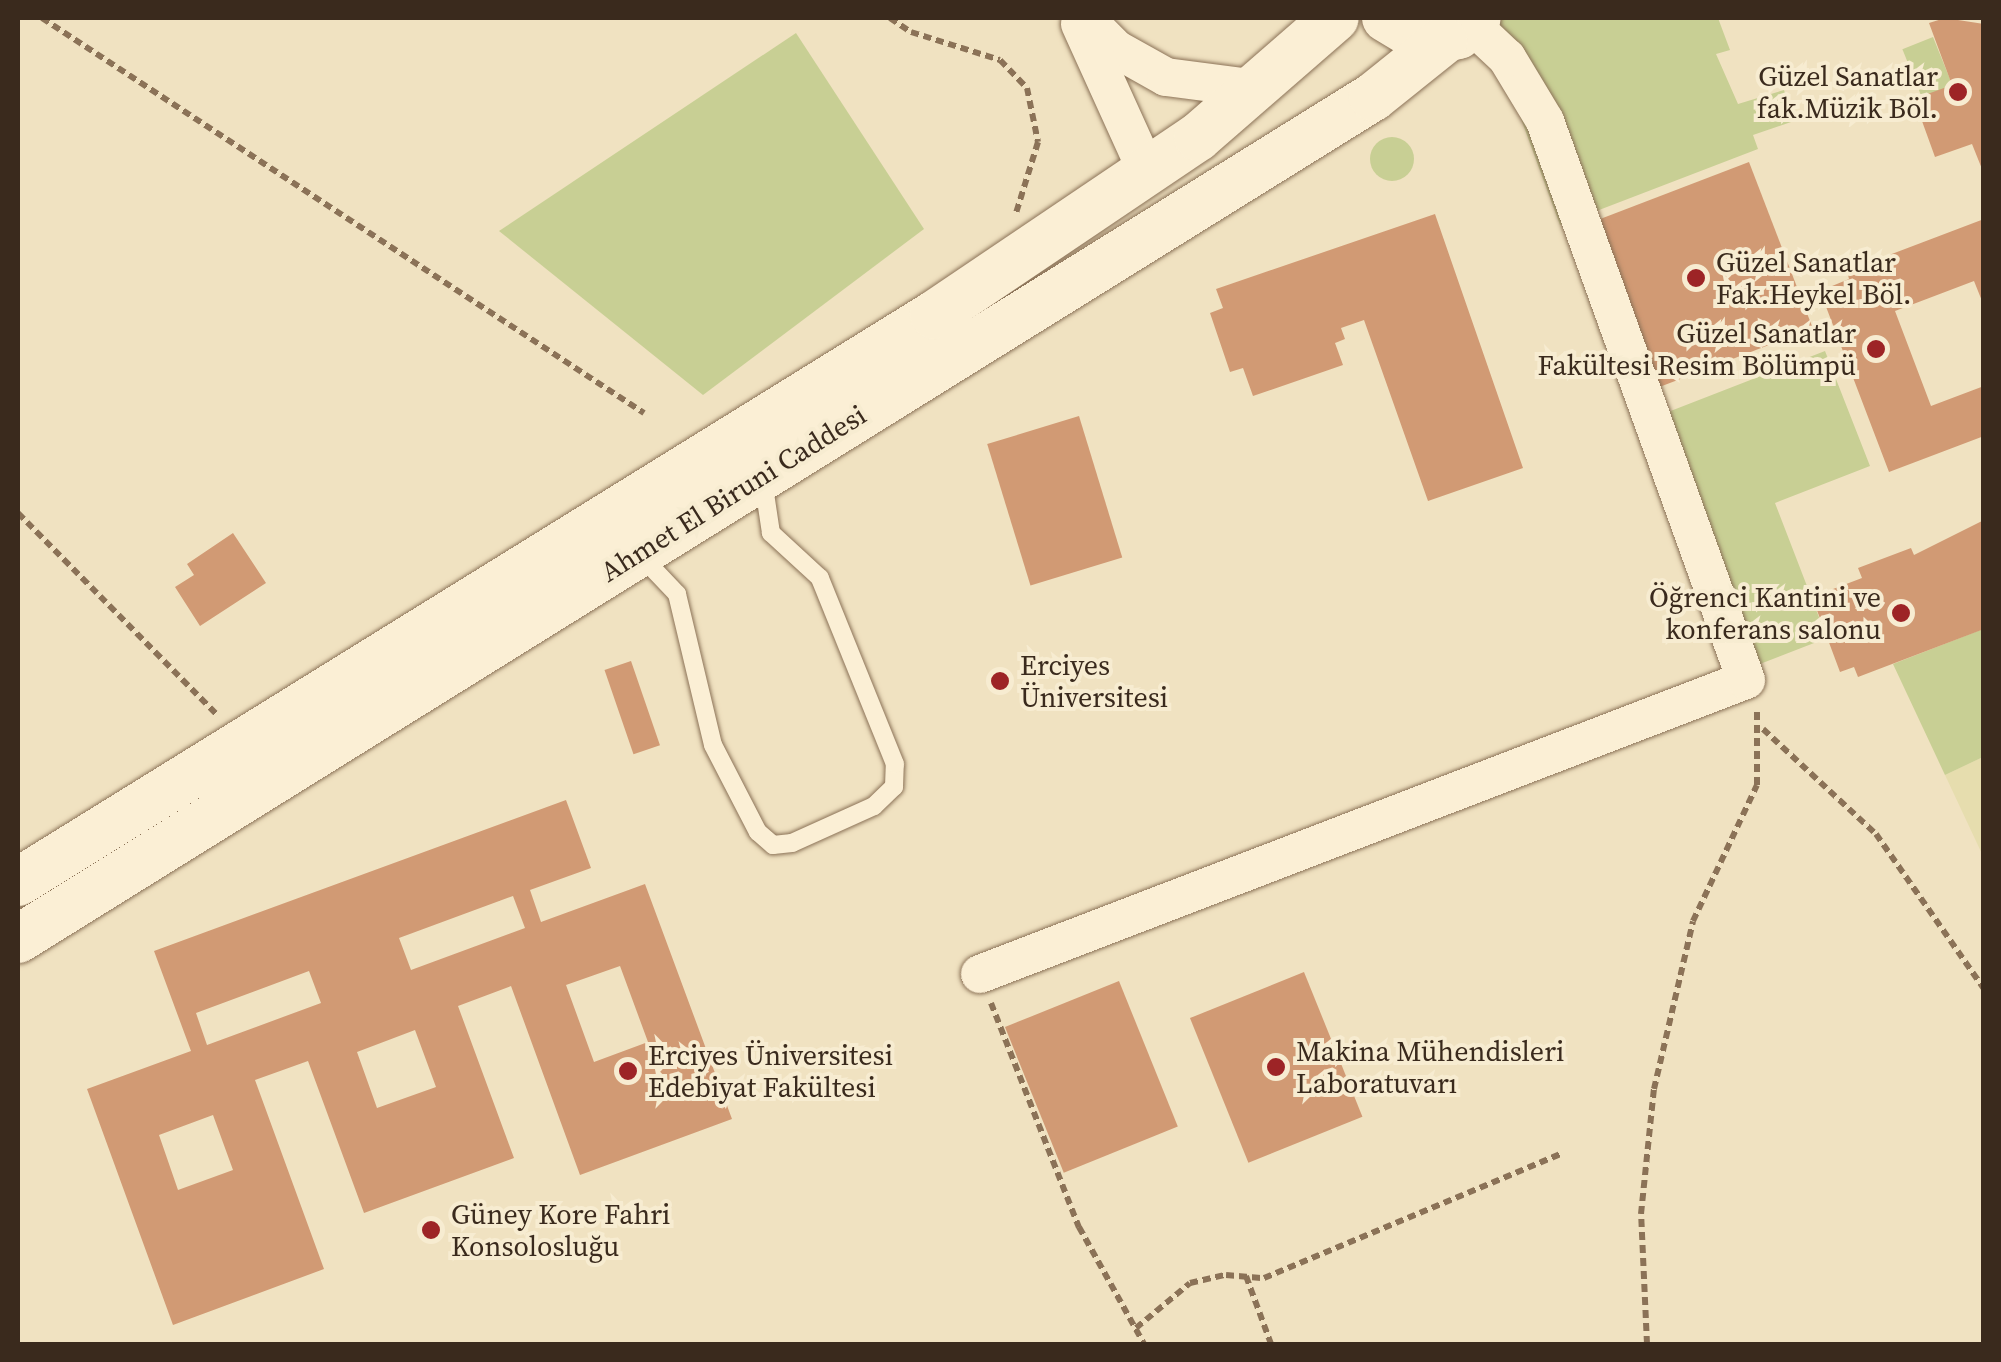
<!DOCTYPE html>
<html>
<head>
<meta charset="utf-8">
<style>
  body { margin:0 }
  #map { position:relative; width:2001px; height:1362px; overflow:hidden; background:#f0e2c1; font-family:"Source Serif 4",serif }
  div>[style] { position:absolute }
  .farmland>* { inset:0; background:#e6ddae }
  .green>* { inset:0; background:#c8cf94; transform-origin:0 0 }
  .round { border-radius:50% }
  .building>* { inset:0; background:#d19a74; transform-origin:0 0 }
  .path>* { height:6px; margin-top:-3px; transform-origin:0; background:repeating-linear-gradient(90deg,#8b7257 0 8px,transparent 0 13px) }
  .roads { filter:drop-shadow(0 0 2px #8b7257) drop-shadow(0 0 2px #8b7257) }
  .service>* { height:18px; margin:-9px; padding:0 9px; transform-origin:9px; border-radius:9px; background:#fbefd5 }
  .minor>* { height:38px; margin:-19px; padding:0 19px; transform-origin:19px; border-radius:19px; background:#fbefd5 }
  .tertiary>* { height:48px; margin:-24px; padding:0 24px; transform-origin:24px; border-radius:24px; background:#fbefd5 }
  .dots>* { width:28px; height:28px; translate:-50% -50%; box-sizing:border-box; border:5px solid #f7ecd1; border-radius:50% }
  span { translate:-50% -50%; white-space:nowrap; text-align:center; line-height:1.15; -webkit-text-stroke:8px #f7ecd1; paint-order:stroke }
  .poi-label { font-size:28px; color:#3a2a1d }
  .right { translate:-100% -50%; text-align:right }
  .left { translate:0 -50%; text-align:left }
  .street-label { font-size:28px; color:#3a2a1d }
  .frame { position:absolute; inset:0; border:20px solid #3a2a1d; pointer-events:none }
</style>
</head>
<body>
<div id="map">
  <div class="farmland">
    <div style="clip-path:polygon(1983px 757px,1983px 856px,1945px 775px)"></div>
  </div>
  <div class="green">
    <div style="clip-path:polygon(1484px 18px,1718px 18px,1730px 50px,1716px 54px,1738px 104px,1784px 90px,1794px 121px,1753px 135px,1758px 149px,1560px 225px)"></div>
    <div style="clip-path:polygon(796px 33px,924px 229px,703px 395px,499px 231px)"></div>
    <div style="left:1933px;top:37px;width:52px;height:33px;rotate:68deg"></div>
    <div class="round" style="left:1370px;top:137px;width:44px;height:44px"></div>
    <div style="clip-path:polygon(1825px 351px,1870px 466px,1775px 503px,1827px 638px,1747px 669px,1650px 419px)"></div>
    <div style="clip-path:polygon(1983px 629px,1983px 757px,1945px 775px,1893px 664px)"></div>
  </div>
  <div class="building">
    <div style="clip-path:polygon(1945px 18px,1984px 24px,1984px 174px,1972px 144px,1935px 157px,1914px 99px,1952px 85px,1929px 23px)"></div>
    <div style="left:1749px;top:162px;width:178px;height:181px;rotate:69deg"></div>
    <div style="clip-path:polygon(1435px 214px,1523px 468px,1428px 501px,1364px 320px,1341px 328px,1345px 339px,1335px 343px,1343px 365px,1253px 396px,1243px 368px,1230px 372px,1210px 313px,1223px 308px,1216px 289px)"></div>
    <div style="clip-path:polygon(1984px 219px,1984px 306px,1974px 281px,1895px 311px,1931px 406px,1984px 386px,1984px 436px,1889px 472px,1820px 291px,1849px 279px,1847px 271px)"></div>
    <div style="left:1079px;top:416px;width:148px;height:96px;rotate:73deg"></div>
    <div style="clip-path:polygon(1984px 520px,1984px 629px,1858px 677px,1854px 667px,1840px 672px,1812px 597px,1862px 578px,1858px 568px,1911px 548px,1914px 555px)"></div>
    <div style="clip-path:polygon(233px 533px,266px 583px,200px 626px,175px 587px,194px 575px,187px 564px)"></div>
    <div style="left:631px;top:661px;width:89px;height:28px;rotate:71deg"></div>
    <div style="clip-path:polygon(evenodd,566px 800px,591px 868px,530px 890px,541px 922px,645px 884px,732px 1119px,580px 1175px,511px 986px,458px 1006px,514px 1158px,364px 1213px,308px 1061px,255px 1080px,324px 1269px,173px 1325px,87px 1089px,191px 1051px,154px 951px,566px 800px,513px 896px,525px 928px,411px 970px,399px 938px,513px 896px,566px 800px,620px 966px,648px 1042px,594px 1062px,566px 985px,620px 966px,566px 800px,309px 971px,321px 1003px,207px 1045px,196px 1013px,309px 971px,566px 800px,415px 1030px,436px 1087px,377px 1108px,357px 1052px,415px 1030px,566px 800px,213px 1115px,233px 1170px,178px 1190px,159px 1135px,213px 1115px)"></div>
    <div style="left:1304px;top:972px;width:156px;height:123px;rotate:68deg"></div>
    <div style="left:1119px;top:981px;width:157px;height:123px;rotate:68deg"></div>
  </div>
  <div class="path">
    <div style="left:42px;top:18px;width:720px;rotate:33.27deg"></div>
    <div style="left:890px;top:18px;width:25px;rotate:34deg"></div>
    <div style="left:911px;top:32px;width:93px;rotate:17.5deg"></div>
    <div style="left:1000px;top:60px;width:39px;rotate:46deg"></div>
    <div style="left:1027px;top:88px;width:55px;rotate:78.5deg"></div>
    <div style="left:1038px;top:142px;width:74px;rotate:107.2deg"></div>
    <div style="left:18px;top:513px;width:284px;rotate:45.4deg"></div>
    <div style="left:1763px;top:729px;width:154px;rotate:42.9deg"></div>
    <div style="left:1876px;top:834px;width:189px;rotate:55.1deg"></div>
    <div style="left:991px;top:1003px;width:241px;rotate:68.6deg"></div>
    <div style="left:1079px;top:1227px;width:134px;rotate:60.9deg"></div>
    <div style="left:1246px;top:1276px;width:72px;rotate:69.8deg"></div>
    <div style="left:1136px;top:1328px;width:70px;rotate:-39.8deg"></div>
    <div style="left:1190px;top:1283px;width:37px;rotate:-13deg"></div>
    <div style="left:1226px;top:1275px;width:38px;rotate:5deg"></div>
    <div style="left:1264px;top:1278px;width:321px;rotate:-22.7deg"></div>
    <div style="left:1647px;top:1344px;width:130px;rotate:-92.6deg"></div>
    <div style="left:1641px;top:1214px;width:126px;rotate:-84.1deg"></div>
    <div style="left:1654px;top:1089px;width:172px;rotate:-76.9deg"></div>
    <div style="left:1693px;top:921px;width:150px;rotate:-64.8deg"></div>
    <div style="left:1757px;top:785px;width:76px;rotate:-90deg"></div>
  </div>
  <div class="roads">
    <div class="service">
      <div style="left:640px;top:555px;width:54px;rotate:46.5deg"></div>
      <div style="left:677px;top:594px;width:155px;rotate:76.6deg"></div>
      <div style="left:713px;top:745px;width:98px;rotate:62.7deg"></div>
      <div style="left:758px;top:832px;width:20px;rotate:41deg"></div>
      <div style="left:773px;top:845px;width:19px;rotate:-6deg"></div>
      <div style="left:792px;top:843px;width:90px;rotate:-24.3deg"></div>
      <div style="left:874px;top:806px;width:28px;rotate:-44deg"></div>
      <div style="left:894px;top:787px;width:23px;rotate:-88deg"></div>
      <div style="left:895px;top:764px;width:201px;rotate:-112deg"></div>
      <div style="left:820px;top:578px;width:67px;rotate:-137.4deg"></div>
      <div style="left:771px;top:533px;width:54px;rotate:-98.6deg"></div>
    </div>
    <div class="minor">
      <div style="left:1085px;top:18px;width:44px;rotate:45deg"></div>
      <div style="left:1116px;top:49px;width:57px;rotate:29.2deg"></div>
      <div style="left:1166px;top:77px;width:93px;rotate:7.4deg"></div>
      <div style="left:1080px;top:24px;width:162px;rotate:65.6deg"></div>
      <div style="left:980px;top:974px;width:820px;rotate:-21deg"></div>
      <div style="left:1746px;top:680px;width:594px;rotate:-109.78deg"></div>
      <div style="left:1545px;top:121px;width:74px;rotate:-121.1deg"></div>
      <div style="left:1507px;top:58px;width:48px;rotate:-136.7deg"></div>
    </div>
    <div class="tertiary">
      <div style="left:1386px;top:18px;width:47px;rotate:31deg"></div>
      <div style="left:1426px;top:42px;width:33px;rotate:-12deg"></div>
      <div style="left:1458px;top:35px;width:25px;rotate:-42deg"></div>
      <div style="left:18px;top:882px;width:1077px;rotate:-31.76deg"></div>
      <div style="left:934px;top:315px;width:318px;rotate:-34deg"></div>
      <div style="left:1198px;top:137px;width:181px;rotate:-41deg"></div>
      <div style="left:18px;top:939px;width:1595px;rotate:-31.86deg"></div>
      <div style="left:1373px;top:97px;width:90px;rotate:-38.7deg"></div>
    </div>
  </div>
  <div class="dots">
    <div style="left:1958px;top:92px;background:#9d2426"></div>
    <div style="left:1696px;top:278px;background:#9d2426"></div>
    <div style="left:1876px;top:349px;background:#9d2426"></div>
    <div style="left:1901px;top:613px;background:#9d2426"></div>
    <div style="left:1000px;top:681px;background:#9d2426"></div>
    <div style="left:1276px;top:1067px;background:#9d2426"></div>
    <div style="left:628px;top:1071px;background:#9d2426"></div>
    <div style="left:431px;top:1230px;background:#9d2426"></div>
  </div>
  <div class="poi-label">
    <span class="right" style="left:1938px;top:92px">Güzel Sanatlar<br>fak.Müzik Böl.</span>
    <span class="left" style="left:1716px;top:278px">Güzel Sanatlar<br>Fak.Heykel Böl.</span>
    <span class="right" style="left:1856px;top:349px">Güzel Sanatlar<br>Fakültesi Resim Bölümpü</span>
    <span class="right" style="left:1881px;top:613px">Öğrenci Kantini ve<br>konferans salonu</span>
    <span class="left" style="left:1020px;top:681px">Erciyes<br>Üniversitesi</span>
    <span class="left" style="left:1296px;top:1067px">Makina Mühendisleri<br>Laboratuvarı</span>
    <span class="left" style="left:648px;top:1071px">Erciyes Üniversitesi<br>Edebiyat Fakültesi</span>
    <span class="left" style="left:451px;top:1230px">Güney Kore Fahri<br>Konsolosluğu</span>
  </div>
  <div class="street-label">
    <span style="left:733px;top:493px;rotate:-32deg">Ahmet El Biruni Caddesi</span>
  </div>
  <div class="frame"></div>
</div>
</body>
</html>
